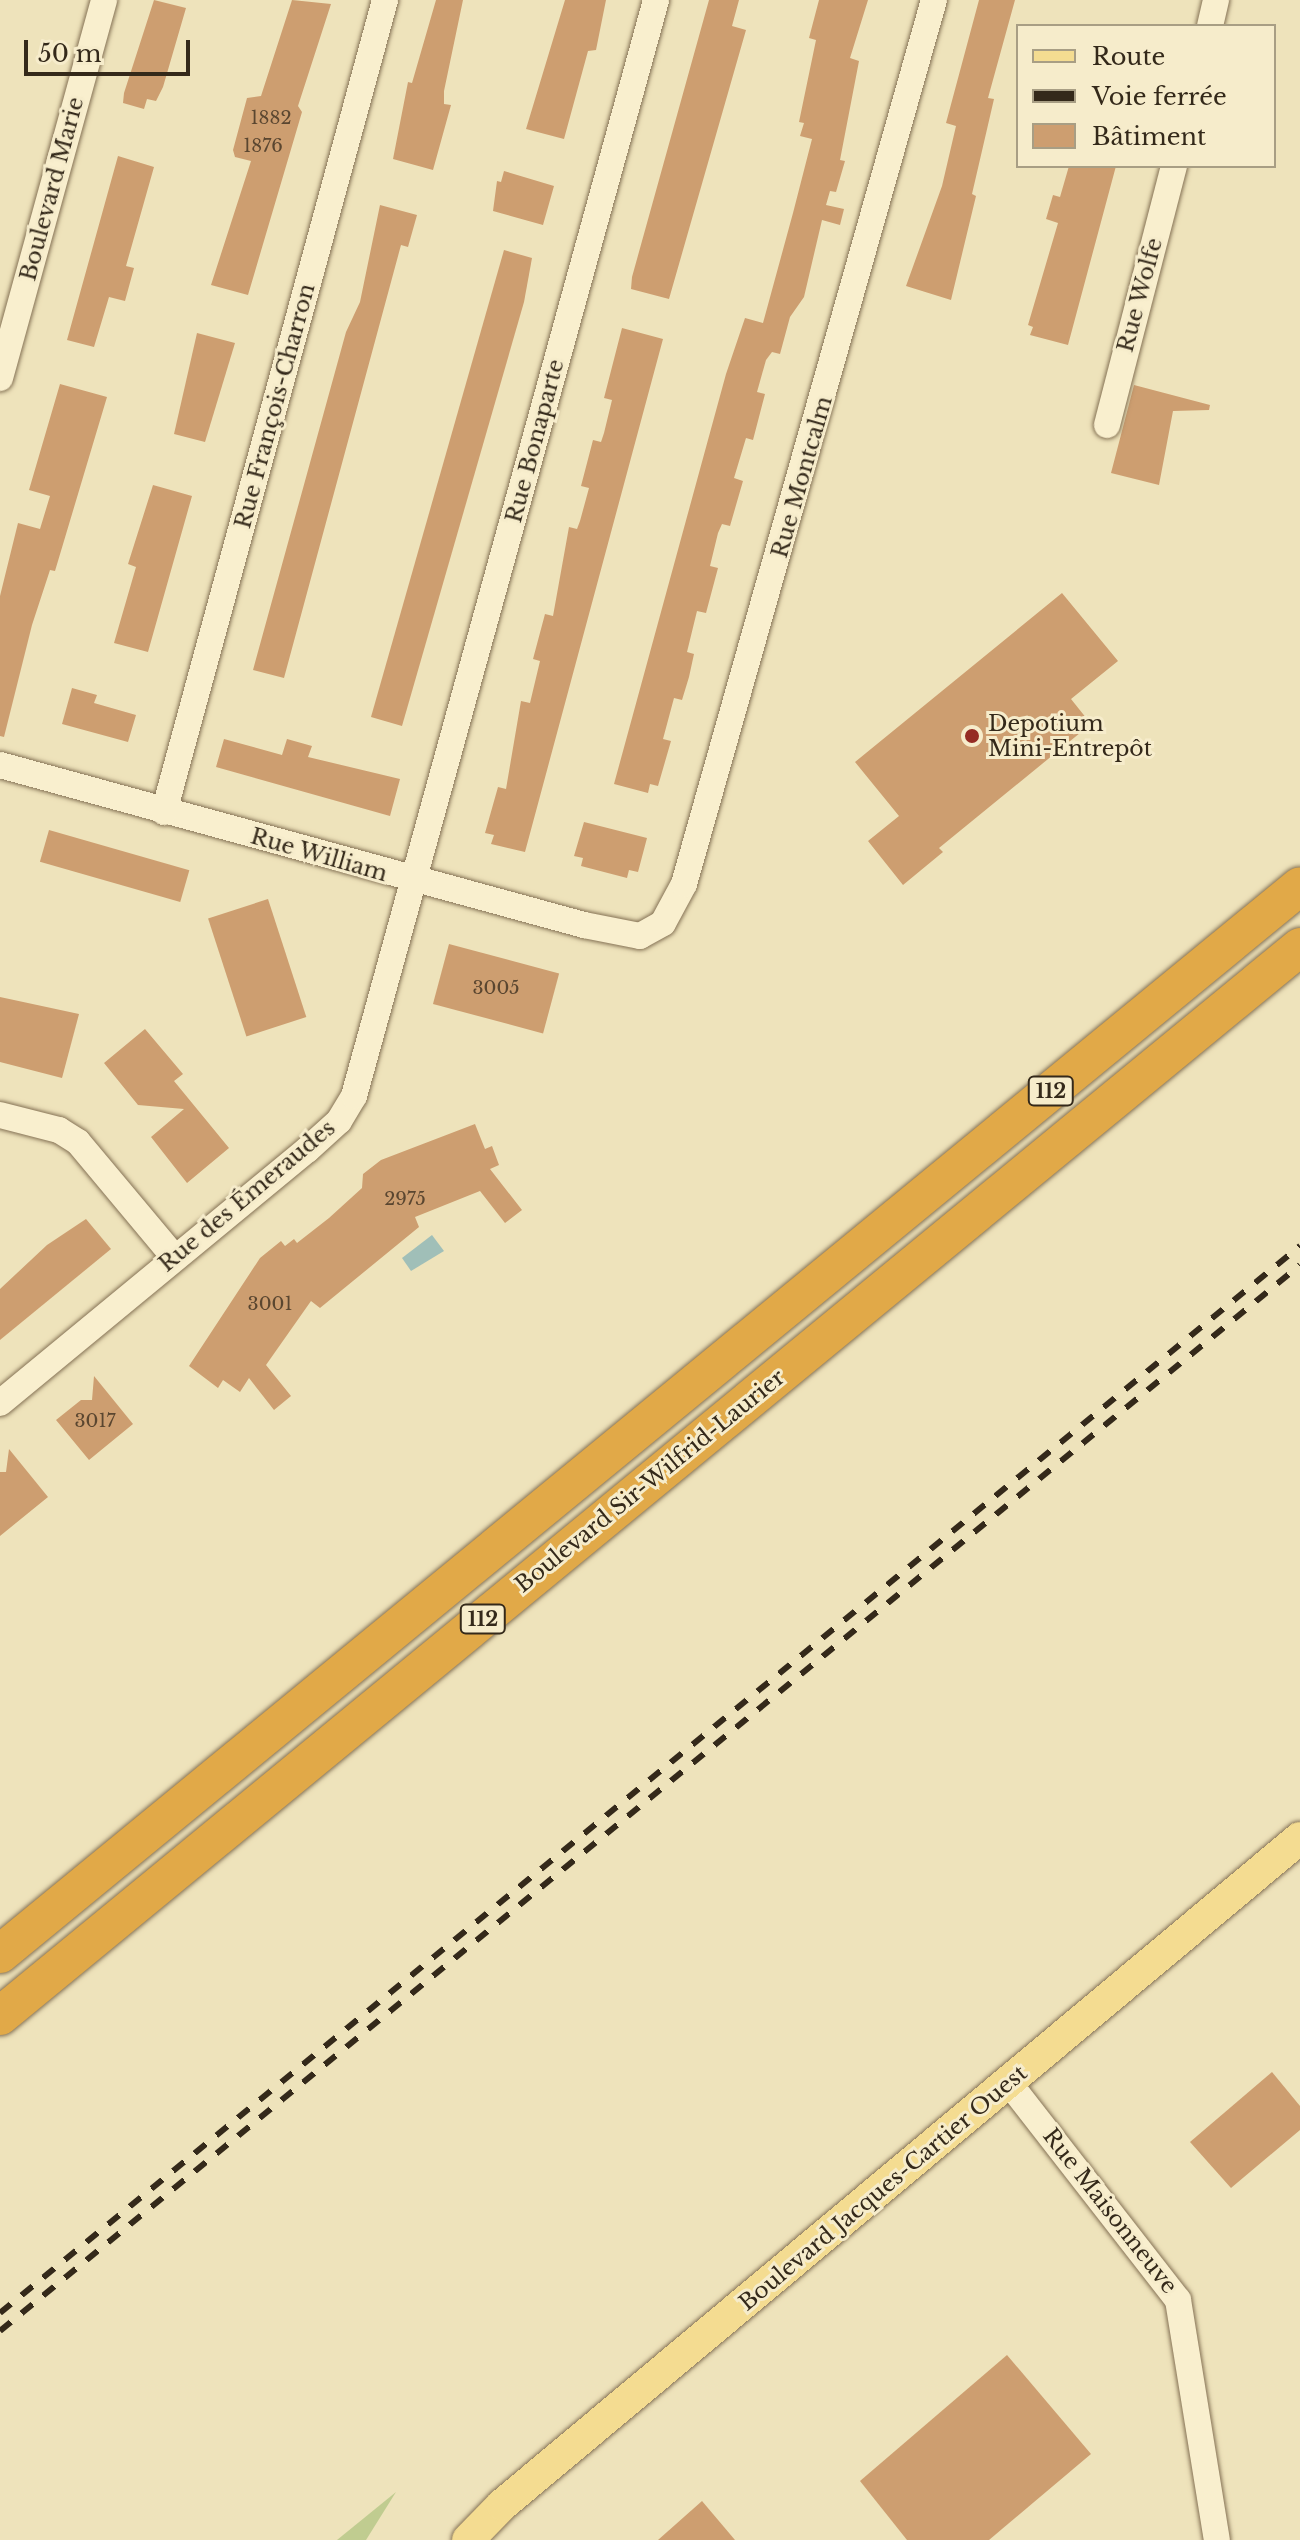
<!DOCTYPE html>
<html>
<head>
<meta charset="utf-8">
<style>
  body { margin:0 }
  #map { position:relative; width:1300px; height:2540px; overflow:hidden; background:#eee3bb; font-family:"Libre Baskerville",serif }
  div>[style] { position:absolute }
  .green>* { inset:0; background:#c0cc90 }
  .water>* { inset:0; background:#a0bfb8 }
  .building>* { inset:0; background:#cd9e70; transform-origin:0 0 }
  .roads { filter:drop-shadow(0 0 2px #857255) drop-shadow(0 0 2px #857255) }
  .minor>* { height:26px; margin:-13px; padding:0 13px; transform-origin:13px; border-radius:13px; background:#f9efce }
  .major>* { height:32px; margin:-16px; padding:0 16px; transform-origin:16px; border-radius:16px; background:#f4dc91 }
  .highway>* { height:38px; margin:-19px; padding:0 19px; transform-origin:19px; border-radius:19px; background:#e1a948 }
  .rail>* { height:6px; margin-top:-3px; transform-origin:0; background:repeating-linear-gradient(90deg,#34291a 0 14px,transparent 0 28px) }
  .dots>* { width:22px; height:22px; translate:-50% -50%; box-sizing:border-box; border:4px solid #f6eccb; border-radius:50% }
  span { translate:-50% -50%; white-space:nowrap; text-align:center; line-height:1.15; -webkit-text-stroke:6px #f6eccb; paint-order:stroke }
  .number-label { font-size:18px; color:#5a4630 }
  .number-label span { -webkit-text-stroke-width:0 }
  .shield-label span { padding:2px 6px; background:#f6eccb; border:2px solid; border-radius:6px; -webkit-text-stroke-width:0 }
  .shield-label { font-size:20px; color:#34291a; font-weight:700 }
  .street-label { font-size:22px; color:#34291a }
  .poi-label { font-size:22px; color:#34291a }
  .left { translate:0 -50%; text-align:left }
  .legend { position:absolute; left:1016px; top:24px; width:260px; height:144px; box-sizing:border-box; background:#f6eccb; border:2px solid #a89e84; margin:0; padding:10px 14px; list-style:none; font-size:24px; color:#34291a }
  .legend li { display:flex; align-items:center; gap:16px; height:40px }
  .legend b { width:40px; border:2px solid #a89e84 }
  .scale { position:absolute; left:24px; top:40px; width:166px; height:36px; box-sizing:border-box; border:4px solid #34291a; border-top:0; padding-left:10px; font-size:24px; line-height:28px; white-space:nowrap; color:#34291a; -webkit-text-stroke:6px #f6eccb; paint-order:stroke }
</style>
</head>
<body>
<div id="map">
  <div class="green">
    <div style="clip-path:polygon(396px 2492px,366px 2540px,337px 2540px)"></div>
  </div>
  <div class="water">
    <div style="clip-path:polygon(432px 1235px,444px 1251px,411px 1271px,402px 1258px)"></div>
  </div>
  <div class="building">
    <div style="clip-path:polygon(154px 0,186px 8px,163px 87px,156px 101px,147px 99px,144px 109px,123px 103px,124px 93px)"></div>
    <div style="clip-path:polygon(292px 0,331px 4px,298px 106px,302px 112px,248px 295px,211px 285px,251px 161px,235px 157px,233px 150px,247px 98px,261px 96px)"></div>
    <div style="clip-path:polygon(436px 0,463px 0,444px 91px,444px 104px,451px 105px,433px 170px,393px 159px,408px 82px,412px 83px)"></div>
    <div style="clip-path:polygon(565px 0,606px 0,596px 50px,588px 51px,564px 139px,526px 129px)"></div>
    <div style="clip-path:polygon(709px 0,739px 0,732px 26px,746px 30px,669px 299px,631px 289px,632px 277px)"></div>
    <div style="clip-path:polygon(819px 0,868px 0,850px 58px,859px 61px,840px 160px,845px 161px,836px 192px,830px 191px,826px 205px,844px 209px,840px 225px,822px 220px,804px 297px,790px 317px,780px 354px,772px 352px,766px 360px,757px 392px,765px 394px,753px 440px,746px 438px,734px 478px,743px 481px,730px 526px,722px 524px,718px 533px,710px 566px,718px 568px,706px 613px,697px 611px,687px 652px,694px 654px,689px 677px,682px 700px,674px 698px,663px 739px,671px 741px,658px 786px,650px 784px,648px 793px,614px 784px,726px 374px,745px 318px,763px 323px,793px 213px,812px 139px,800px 136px,804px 123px,799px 122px,816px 40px,809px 38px)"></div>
    <div style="clip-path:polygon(979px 0,1015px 0,988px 98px,994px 99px,972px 194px,976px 196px,951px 300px,906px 286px,942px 186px,956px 126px,946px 123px)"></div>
    <div style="clip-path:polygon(118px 156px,154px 167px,126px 266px,134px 268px,125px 301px,109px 297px,94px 347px,67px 340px)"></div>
    <div style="clip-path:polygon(1069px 166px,1116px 166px,1068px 345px,1030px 335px,1033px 327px,1028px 325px,1058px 223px,1046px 219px,1053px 195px,1060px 197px)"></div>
    <div style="clip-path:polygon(504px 171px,554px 186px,543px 225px,493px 211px,497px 181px,501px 182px)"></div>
    <div style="clip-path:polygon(380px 205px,417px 215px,408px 247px,401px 245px,284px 678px,253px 670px,346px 332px,360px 302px)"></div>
    <div style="clip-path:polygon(504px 250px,532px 258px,524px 302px,402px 726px,371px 717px)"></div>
    <div style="clip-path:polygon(622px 328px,663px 339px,525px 852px,491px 844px,494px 835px,485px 833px,498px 787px,506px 789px,521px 701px,530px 703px,540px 661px,533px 659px,545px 614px,553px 616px,569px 527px,577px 529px,580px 521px,589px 488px,581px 486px,593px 440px,601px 442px,604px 433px,612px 400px,604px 398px)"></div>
    <div style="clip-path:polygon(197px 333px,235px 343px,205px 442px,174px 434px)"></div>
    <div style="clip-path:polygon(60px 384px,107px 397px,55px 571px,50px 570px,32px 625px,4px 737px,0 736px,0 596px,18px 523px,40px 529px,50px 496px,29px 490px)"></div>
    <div style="clip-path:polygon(1134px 385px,1210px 405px,1209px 410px,1173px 411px,1159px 485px,1111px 473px)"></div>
    <div style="clip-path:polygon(153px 485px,192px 496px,148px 652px,114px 643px,136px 567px,128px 564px)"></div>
    <div style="clip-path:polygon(1062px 593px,1118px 661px,1071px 699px,1091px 724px,939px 848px,943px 852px,903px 885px,868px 841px,899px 816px,855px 762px)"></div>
    <div style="clip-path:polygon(72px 688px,97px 695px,94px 703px,136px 715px,128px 742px,62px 724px)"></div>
    <div style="clip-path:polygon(224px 739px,282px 755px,287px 739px,312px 746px,308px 757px,400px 779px,390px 816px,216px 767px)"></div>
    <div style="clip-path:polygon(584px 822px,647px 838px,638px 872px,629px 870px,627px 878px,581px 866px,583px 858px,574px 856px)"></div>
    <div style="left:49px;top:830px;width:146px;height:33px;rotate:16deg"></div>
    <div style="left:268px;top:899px;width:124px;height:63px;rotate:72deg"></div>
    <div style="left:449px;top:944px;width:114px;height:62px;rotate:15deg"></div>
    <div style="clip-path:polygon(0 997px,79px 1014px,62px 1078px,0 1062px)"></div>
    <div style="clip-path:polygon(145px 1029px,183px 1074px,174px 1081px,229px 1148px,187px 1183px,151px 1137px,184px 1109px,138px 1105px,104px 1063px)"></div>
    <div style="clip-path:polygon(475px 1124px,485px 1149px,492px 1146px,499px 1165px,490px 1169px,522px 1210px,505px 1223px,480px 1191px,415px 1217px,419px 1227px,320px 1308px,311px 1301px,266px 1365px,291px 1396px,274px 1410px,249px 1378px,240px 1392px,223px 1380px,218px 1388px,189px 1366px,260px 1258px,281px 1241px,285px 1246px,294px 1239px,297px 1243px,329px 1218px,362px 1188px,363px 1174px,381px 1160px)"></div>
    <div style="clip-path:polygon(86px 1219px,111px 1249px,0 1340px,0 1289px,47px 1245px)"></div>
    <div style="clip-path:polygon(94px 1376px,133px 1424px,89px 1460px,56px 1420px,81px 1400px,92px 1400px)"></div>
    <div style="clip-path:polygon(9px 1449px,48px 1497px,0 1536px,0 1472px,6px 1472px)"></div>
    <div style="clip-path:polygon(1272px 2072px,1300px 2106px,1300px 2130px,1231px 2188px,1190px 2142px)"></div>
    <div style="clip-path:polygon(1007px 2355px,1091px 2454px,989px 2540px,907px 2540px,860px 2481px)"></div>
    <div style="clip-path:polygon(702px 2501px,735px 2540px,658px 2540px)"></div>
  </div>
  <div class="roads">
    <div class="minor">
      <div style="left:1210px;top:26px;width:27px;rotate:-77deg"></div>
      <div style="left:0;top:378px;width:392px;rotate:-74.6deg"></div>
      <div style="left:1107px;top:425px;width:268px;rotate:-75.5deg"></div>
      <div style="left:0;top:765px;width:606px;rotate:15.32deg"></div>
      <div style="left:584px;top:925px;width:57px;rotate:11.1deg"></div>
      <div style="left:640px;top:936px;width:26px;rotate:-29deg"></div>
      <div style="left:663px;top:923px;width:44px;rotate:-61.7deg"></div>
      <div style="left:684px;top:884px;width:919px;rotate:-74.21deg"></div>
      <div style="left:164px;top:812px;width:842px;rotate:-74.77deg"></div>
      <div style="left:0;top:1115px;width:61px;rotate:14.3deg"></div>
      <div style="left:59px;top:1130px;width:22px;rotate:32deg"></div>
      <div style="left:78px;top:1142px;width:150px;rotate:50.1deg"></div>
      <div style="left:0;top:1403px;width:398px;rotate:-39.5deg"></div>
      <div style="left:307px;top:1150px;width:43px;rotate:-42.2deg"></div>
      <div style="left:339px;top:1121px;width:29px;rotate:-59deg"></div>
      <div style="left:354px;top:1096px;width:1137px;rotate:-74.59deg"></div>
      <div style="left:1009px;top:2083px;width:275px;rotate:52.1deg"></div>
      <div style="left:1178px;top:2300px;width:243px;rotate:80.8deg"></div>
    </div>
    <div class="major">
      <div style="left:468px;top:2540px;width:49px;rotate:-45.8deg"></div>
      <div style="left:502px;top:2505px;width:1040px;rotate:-39.89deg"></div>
    </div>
    <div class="highway">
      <div style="left:0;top:1954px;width:1682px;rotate:-39.4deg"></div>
      <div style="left:0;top:2016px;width:1683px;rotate:-39.43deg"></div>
    </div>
  </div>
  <div class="rail">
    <div style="left:0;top:2313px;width:1682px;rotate:-39.38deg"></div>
    <div style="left:0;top:2331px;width:1681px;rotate:-39.35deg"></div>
  </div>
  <div class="dots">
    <div style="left:972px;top:736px;background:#952c24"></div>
  </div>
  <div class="number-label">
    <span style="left:271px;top:118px">1882</span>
    <span style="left:263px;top:146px">1876</span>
    <span style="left:496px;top:988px">3005</span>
    <span style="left:405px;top:1199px">2975</span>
    <span style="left:270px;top:1304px">3001</span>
    <span style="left:95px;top:1421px">3017</span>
  </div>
  <div class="shield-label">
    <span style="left:1051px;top:1091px">112</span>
    <span style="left:483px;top:1619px">112</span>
  </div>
  <div class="street-label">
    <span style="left:52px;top:189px;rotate:-75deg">Boulevard Marie</span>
    <span style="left:1140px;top:295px;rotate:-75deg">Rue Wolfe</span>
    <span style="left:275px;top:406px;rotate:-75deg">Rue François-Charron</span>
    <span style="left:535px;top:441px;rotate:-75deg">Rue Bonaparte</span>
    <span style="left:802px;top:477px;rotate:-74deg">Rue Montcalm</span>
    <span style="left:319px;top:855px;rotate:16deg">Rue William</span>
    <span style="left:247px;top:1196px;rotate:-40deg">Rue des Émeraudes</span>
    <span style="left:650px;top:1481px;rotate:-39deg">Boulevard Sir-Wilfrid-Laurier</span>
    <span style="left:883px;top:2188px;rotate:-40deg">Boulevard Jacques-Cartier Ouest</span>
    <span style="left:1110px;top:2211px;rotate:52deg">Rue Maisonneuve</span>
  </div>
  <div class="poi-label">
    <span class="left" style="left:988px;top:736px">Depotium<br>Mini-Entrepôt</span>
  </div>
  <ul class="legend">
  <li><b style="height:10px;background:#f4dc91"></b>Route</li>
  <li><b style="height:10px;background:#34291a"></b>Voie ferrée</li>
  <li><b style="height:22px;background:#cd9e70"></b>Bâtiment</li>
  </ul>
  <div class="scale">50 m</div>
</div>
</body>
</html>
